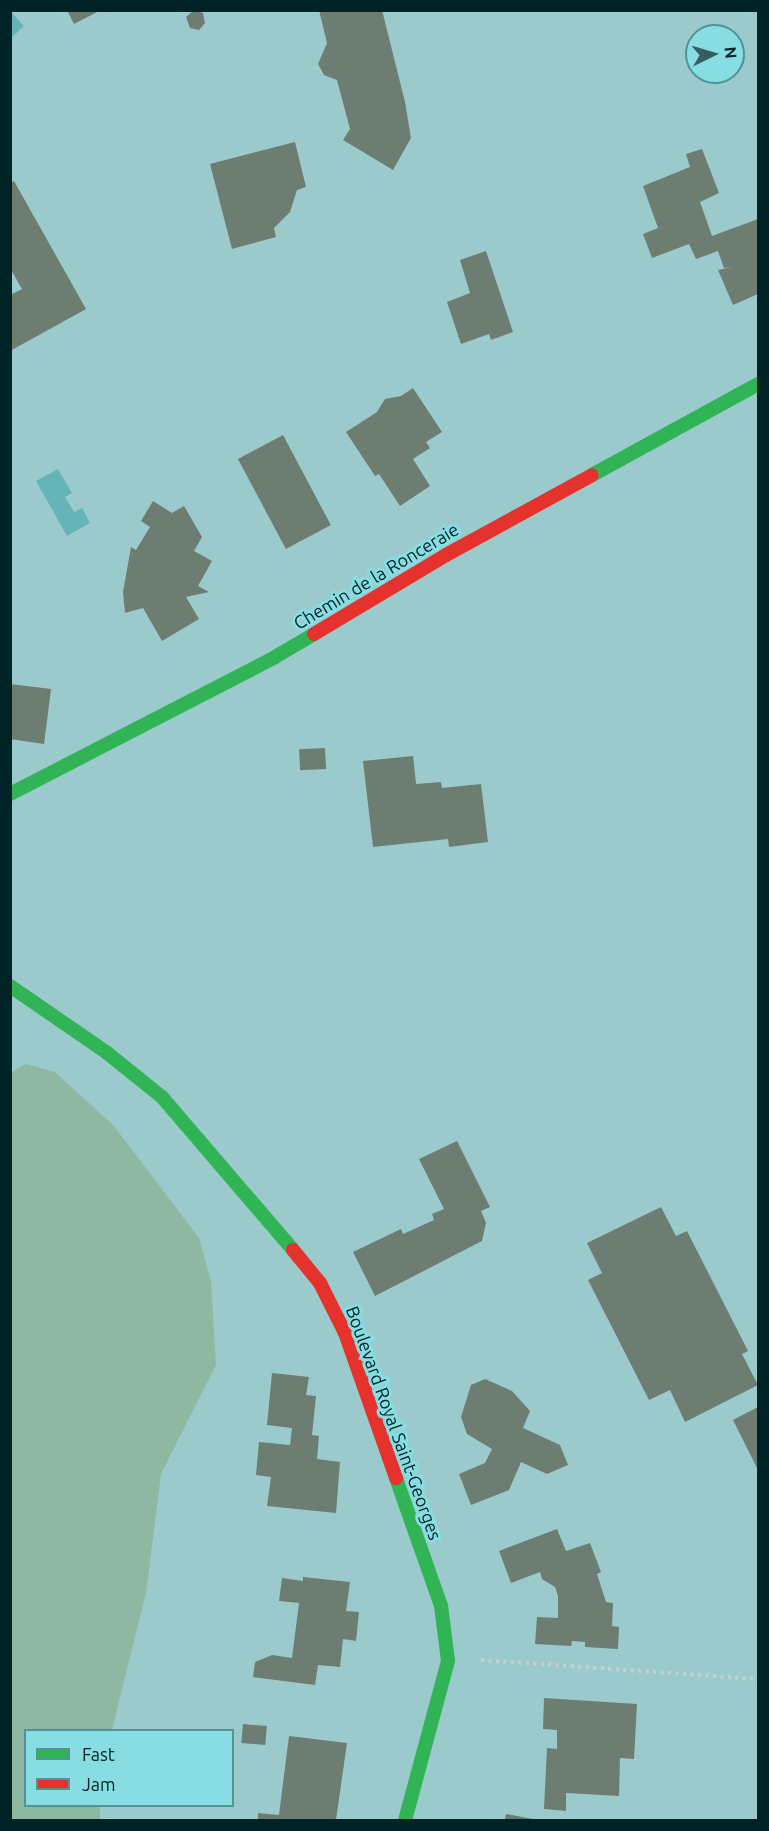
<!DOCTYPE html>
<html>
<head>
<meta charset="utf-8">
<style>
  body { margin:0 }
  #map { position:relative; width:769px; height:1831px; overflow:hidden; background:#9bcacd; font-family:Ubuntu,sans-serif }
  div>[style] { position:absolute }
  .green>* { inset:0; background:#8fb8a2 }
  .water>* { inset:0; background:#67b4b8 }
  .building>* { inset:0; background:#6d7d72; transform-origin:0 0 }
  .path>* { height:4px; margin-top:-2px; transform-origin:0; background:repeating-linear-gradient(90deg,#c1d1d2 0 3px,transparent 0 7.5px) }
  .fast>* { height:14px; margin:-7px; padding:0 7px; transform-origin:7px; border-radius:7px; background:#30b455 }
  .jam>* { height:14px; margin:-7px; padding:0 7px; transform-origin:7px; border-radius:7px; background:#e5322d }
  span { translate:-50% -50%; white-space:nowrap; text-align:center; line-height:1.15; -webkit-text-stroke:6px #87dde1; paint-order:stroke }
  .street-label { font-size:18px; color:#002325 }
  .frame { position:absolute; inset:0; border:12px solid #002325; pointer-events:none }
  .legend { position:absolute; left:24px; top:1729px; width:210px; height:78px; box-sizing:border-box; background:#87dde1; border:2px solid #519396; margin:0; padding:8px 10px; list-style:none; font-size:18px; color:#002325 }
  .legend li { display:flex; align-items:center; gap:12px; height:30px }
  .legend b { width:30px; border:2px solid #519396 }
  .north { position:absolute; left:685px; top:24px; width:60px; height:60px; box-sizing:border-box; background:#87dde1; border:2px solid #519396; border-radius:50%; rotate:85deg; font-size:16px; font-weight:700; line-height:24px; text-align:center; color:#002325 }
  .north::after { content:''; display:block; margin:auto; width:21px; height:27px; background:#365d60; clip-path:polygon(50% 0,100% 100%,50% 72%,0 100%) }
</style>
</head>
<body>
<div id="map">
  <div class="green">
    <div style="clip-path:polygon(26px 1064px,55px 1072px,114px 1126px,199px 1238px,211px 1281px,216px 1365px,161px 1474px,146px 1593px,112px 1730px,26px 1730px,26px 1806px,100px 1806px,100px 1820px,11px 1820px,10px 1073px)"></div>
  </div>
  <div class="water">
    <div style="clip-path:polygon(10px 11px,24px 26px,11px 38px,10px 38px)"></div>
    <div style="clip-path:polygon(58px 469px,72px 493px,65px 497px,74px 512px,82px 508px,90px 523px,67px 536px,36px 481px)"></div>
  </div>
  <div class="building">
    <div style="clip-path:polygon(67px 10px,101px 10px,74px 24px)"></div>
    <div style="clip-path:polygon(194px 10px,203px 13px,205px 23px,199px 30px,190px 28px,186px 17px)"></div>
    <div style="clip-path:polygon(319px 10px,382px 10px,405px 102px,411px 138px,393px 170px,343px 140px,350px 129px,337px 80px,324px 75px,318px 64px,327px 43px)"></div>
    <div style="clip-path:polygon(295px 142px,306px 187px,297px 190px,290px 212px,274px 228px,276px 237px,232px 249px,210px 164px)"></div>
    <div style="clip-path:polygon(702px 149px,719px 193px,700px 202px,712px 236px,758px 219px,758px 294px,733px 305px,718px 270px,732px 267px,724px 268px,718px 251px,696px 259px,689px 244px,652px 258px,643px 234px,658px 228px,643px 186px,690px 167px,686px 154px)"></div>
    <div style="clip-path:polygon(14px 181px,86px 309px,10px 351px,10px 295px,22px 289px,10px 268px,10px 183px)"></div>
    <div style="clip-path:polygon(486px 251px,513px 332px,491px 340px,489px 334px,461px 344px,447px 302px,470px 293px,460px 260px)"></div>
    <div style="clip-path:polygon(413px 388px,442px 432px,426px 442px,430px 448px,413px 459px,430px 486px,400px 506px,379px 474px,375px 476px,346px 432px,377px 412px,385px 399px,401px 396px)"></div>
    <div style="left:283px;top:435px;width:102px;height:51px;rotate:62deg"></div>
    <div style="clip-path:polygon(153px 501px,172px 513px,184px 506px,202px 537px,194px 551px,212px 561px,198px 586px,209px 592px,186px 597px,199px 619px,162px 641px,143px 608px,125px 613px,123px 592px,131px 547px,136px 550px,150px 527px,141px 521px)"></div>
    <div style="clip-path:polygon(10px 684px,51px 689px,44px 744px,10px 739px)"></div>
    <div style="left:325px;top:748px;width:21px;height:26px;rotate:87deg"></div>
    <div style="clip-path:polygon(413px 756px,416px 784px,441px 782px,442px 788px,481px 784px,488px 842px,449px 847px,448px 839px,373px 847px,363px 761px)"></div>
    <div style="clip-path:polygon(457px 1141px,490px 1207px,481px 1211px,486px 1223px,482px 1241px,375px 1296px,353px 1252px,401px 1229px,403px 1234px,434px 1220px,432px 1214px,444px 1209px,419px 1159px)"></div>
    <div style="clip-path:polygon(661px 1207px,676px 1236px,687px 1231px,748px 1351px,742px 1354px,758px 1385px,685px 1422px,670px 1390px,649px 1400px,588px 1280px,602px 1273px,587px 1243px)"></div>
    <div style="clip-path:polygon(272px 1373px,309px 1377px,306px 1395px,316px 1396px,312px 1435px,319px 1436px,317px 1459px,340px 1462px,336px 1513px,267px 1506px,271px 1477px,256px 1475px,259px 1442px,290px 1445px,292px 1428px,267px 1425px)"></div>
    <div style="clip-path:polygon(485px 1379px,512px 1391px,530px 1411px,523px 1428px,560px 1445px,568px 1465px,547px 1474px,521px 1462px,509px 1490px,471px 1505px,459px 1474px,485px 1463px,492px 1449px,467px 1434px,461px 1417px,471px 1385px)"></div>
    <div style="clip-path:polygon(758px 1407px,758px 1470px,733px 1420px)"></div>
    <div style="clip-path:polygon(557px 1529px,566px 1551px,590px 1543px,601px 1572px,597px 1574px,606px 1602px,613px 1603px,612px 1626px,619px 1627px,618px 1649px,585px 1647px,585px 1642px,572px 1641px,571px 1646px,535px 1644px,537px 1617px,558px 1618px,558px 1596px,555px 1587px,542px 1579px,540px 1572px,511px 1583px,499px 1551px)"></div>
    <div style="clip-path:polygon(303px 1577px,350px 1582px,346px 1611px,359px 1612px,356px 1641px,343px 1639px,340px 1667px,318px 1665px,315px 1685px,253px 1677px,255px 1662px,272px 1655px,292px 1658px,299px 1603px,279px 1601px,282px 1578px,303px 1581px)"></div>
    <div style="clip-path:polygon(544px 1698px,637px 1704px,634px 1759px,620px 1758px,619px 1796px,566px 1793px,566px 1811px,544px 1809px,547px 1748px,557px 1749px,557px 1730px,543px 1729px)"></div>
    <div style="left:243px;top:1724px;width:24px;height:19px;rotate:5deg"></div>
    <div style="clip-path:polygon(289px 1736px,347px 1743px,336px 1820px,258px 1820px,258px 1813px,279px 1815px)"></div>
    <div style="clip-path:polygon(506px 1814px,533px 1819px,532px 1820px,505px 1820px)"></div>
  </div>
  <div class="path">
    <div style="left:481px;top:1660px;width:278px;rotate:3.9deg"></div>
  </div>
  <div class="fast">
    <div style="left:592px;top:475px;width:189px;rotate:-28.7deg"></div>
    <div style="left:10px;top:794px;width:298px;rotate:-27.3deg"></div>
    <div style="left:275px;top:657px;width:45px;rotate:-30.5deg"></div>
    <div style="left:10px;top:986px;width:116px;rotate:34.5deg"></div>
    <div style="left:106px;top:1052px;width:72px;rotate:38.8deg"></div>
    <div style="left:162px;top:1097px;width:201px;rotate:49.4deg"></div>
    <div style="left:396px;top:1478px;width:136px;rotate:70.6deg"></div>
    <div style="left:441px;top:1606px;width:55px;rotate:82.7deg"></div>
    <div style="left:448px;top:1661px;width:165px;rotate:105.1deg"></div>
  </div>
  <div class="jam">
    <div style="left:314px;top:634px;width:154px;rotate:-30.9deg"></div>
    <div style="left:446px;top:555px;width:166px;rotate:-28.7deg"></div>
    <div style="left:293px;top:1250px;width:43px;rotate:50.7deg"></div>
    <div style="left:320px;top:1283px;width:56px;rotate:63.4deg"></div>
    <div style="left:345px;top:1333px;width:154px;rotate:70.6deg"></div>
  </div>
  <div class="street-label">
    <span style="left:376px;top:576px;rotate:-31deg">Chemin de la Ronceraie</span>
    <span style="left:394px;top:1423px;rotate:70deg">Boulevard Royal Saint-Georges</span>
  </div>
  <div class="frame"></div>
  <ul class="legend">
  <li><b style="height:8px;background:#30b455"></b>Fast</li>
  <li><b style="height:8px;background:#e5322d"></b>Jam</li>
  </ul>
  <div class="north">N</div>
</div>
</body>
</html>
